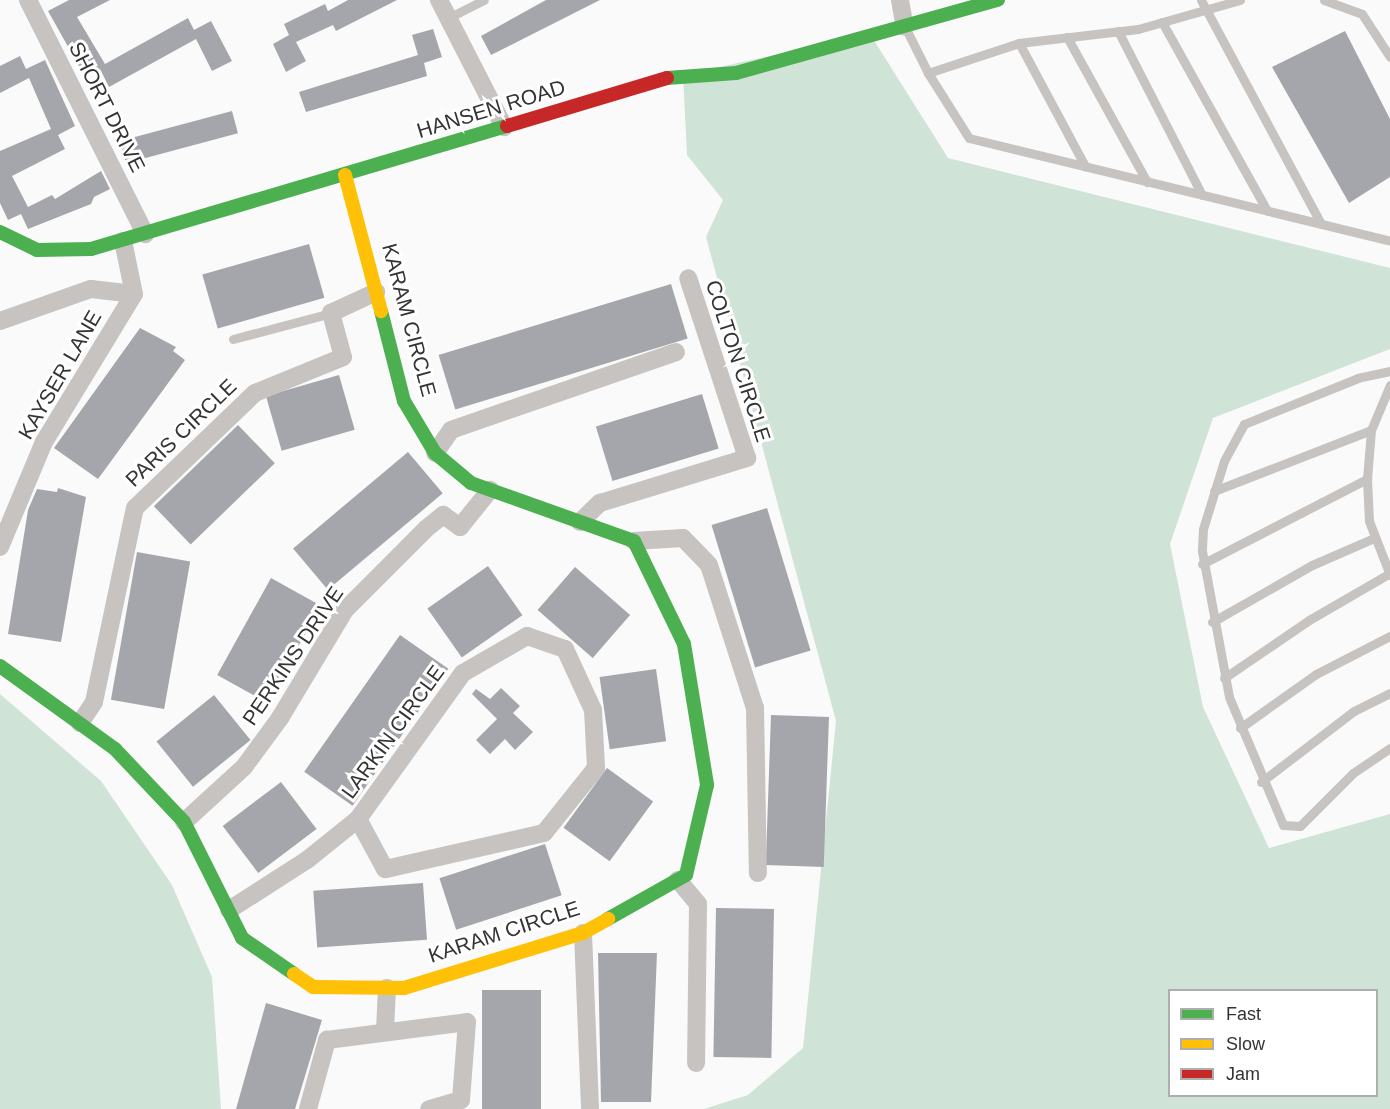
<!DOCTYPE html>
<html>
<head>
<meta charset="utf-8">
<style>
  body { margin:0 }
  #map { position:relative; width:1390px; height:1109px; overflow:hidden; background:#fafafb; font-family:Helvetica,sans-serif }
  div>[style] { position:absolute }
  .forest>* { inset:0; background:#d0e3d7 }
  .building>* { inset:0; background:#a4a6ac; transform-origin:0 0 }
  .lane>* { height:9px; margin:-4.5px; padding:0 4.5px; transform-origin:4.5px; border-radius:4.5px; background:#c6c3c0 }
  .street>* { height:18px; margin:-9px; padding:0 9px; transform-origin:9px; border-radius:9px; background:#c6c3c0 }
  .fast>* { height:14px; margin:-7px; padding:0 7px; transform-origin:7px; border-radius:7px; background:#4caf50 }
  .slow>* { height:14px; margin:-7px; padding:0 7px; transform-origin:7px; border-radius:7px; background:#ffc107 }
  .jam>* { height:14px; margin:-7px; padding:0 7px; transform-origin:7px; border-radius:7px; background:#c62828 }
  span { translate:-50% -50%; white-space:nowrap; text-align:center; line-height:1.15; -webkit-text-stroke:6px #fff; paint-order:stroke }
  .street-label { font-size:21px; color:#343435 }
  .legend { position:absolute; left:1168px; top:989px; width:210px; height:108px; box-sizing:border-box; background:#fff; border:2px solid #aeaeae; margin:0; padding:8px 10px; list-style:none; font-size:18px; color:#343435 }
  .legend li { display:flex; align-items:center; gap:12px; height:30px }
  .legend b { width:30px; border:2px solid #aeaeae }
</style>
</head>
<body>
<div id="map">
  <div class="forest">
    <div style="clip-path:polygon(evenodd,870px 34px,948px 158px,1390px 268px,1390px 349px,1213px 418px,1170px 544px,1203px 707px,1269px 848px,1390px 814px,1390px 1109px,704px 1109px,748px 1095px,803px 1048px,836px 721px,706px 237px,723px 200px,687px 155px,683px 75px,870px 34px,1170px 990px,1376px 990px,1376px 1096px,1170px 1096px,1170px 990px)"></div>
    <div style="clip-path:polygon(0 694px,101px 781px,172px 885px,212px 977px,221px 1109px,0 1109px)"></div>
  </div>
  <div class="building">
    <div style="clip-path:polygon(69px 0,110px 0,77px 17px,105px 64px,188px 18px,194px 30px,211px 21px,232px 61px,212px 71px,196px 39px,109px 87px,100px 69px,85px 77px,48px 11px)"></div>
    <div style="clip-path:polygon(348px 0,397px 0,336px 31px,333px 25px,296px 42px,306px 61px,286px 72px,273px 44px,289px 35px,284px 24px,325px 4px,328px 11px)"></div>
    <div style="clip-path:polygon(546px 0,600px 0,491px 55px,481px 36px)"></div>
    <div style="clip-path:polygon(433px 29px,442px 57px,424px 63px,427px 76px,306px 112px,299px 92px,418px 55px,412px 35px)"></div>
    <div style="clip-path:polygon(1345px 31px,1390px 119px,1390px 177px,1349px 203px,1272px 67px)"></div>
    <div style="clip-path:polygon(20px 56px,26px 69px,45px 60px,75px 126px,58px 135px,65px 149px,12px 176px,28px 207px,52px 195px,55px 199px,101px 171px,110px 189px,94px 197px,91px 204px,28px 229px,21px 214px,8px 220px,0 203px,0 151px,51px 129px,29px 78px,0 93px,0 66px)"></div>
    <div style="left:232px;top:111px;width:23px;height:116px;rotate:75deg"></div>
    <div style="left:309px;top:244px;width:56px;height:111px;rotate:74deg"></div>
    <div style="left:671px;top:284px;width:57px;height:243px;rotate:73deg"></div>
    <div style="clip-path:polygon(140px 328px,176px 347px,173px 351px,185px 360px,98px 479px,54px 448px)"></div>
    <div style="left:339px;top:375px;width:57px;height:76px;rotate:74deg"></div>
    <div style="left:702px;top:394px;width:57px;height:111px;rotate:73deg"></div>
    <div style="left:238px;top:425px;width:53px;height:117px;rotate:46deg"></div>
    <div style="left:408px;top:452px;width:54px;height:150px;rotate:50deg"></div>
    <div style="clip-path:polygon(58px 488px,86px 497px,61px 642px,8px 634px,28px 510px,37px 489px,57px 492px)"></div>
    <div style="left:767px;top:508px;width:149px;height:58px;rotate:73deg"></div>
    <div style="left:137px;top:552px;width:54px;height:150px;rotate:10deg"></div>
    <div style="left:488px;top:566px;width:60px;height:74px;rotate:55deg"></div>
    <div style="left:575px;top:567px;width:73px;height:57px;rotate:41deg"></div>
    <div style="left:271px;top:578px;width:57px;height:111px;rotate:29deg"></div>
    <div style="left:400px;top:635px;width:59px;height:167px;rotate:35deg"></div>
    <div style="left:656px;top:669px;width:73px;height:57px;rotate:82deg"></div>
    <div style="clip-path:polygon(501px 688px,520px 706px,513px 713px,533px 732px,515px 750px,505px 739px,490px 754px,476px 740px,497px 719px,472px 694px,476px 689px,490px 699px)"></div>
    <div style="left:214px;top:695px;width:58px;height:74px;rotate:51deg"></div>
    <div style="left:771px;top:715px;width:58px;height:150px;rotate:2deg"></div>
    <div style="left:607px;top:768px;width:57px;height:74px;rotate:36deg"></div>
    <div style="left:281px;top:782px;width:59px;height:73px;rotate:53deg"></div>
    <div style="left:545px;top:844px;width:54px;height:111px;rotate:72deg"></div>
    <div style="left:423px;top:883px;width:57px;height:110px;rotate:86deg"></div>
    <div style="left:716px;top:908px;width:58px;height:149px;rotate:1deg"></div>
    <div style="clip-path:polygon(598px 953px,657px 953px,651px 1102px,601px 1102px)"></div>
    <div style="left:482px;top:990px;width:59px;height:119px"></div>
    <div style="clip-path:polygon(266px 1003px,322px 1020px,295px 1109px,236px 1109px)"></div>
  </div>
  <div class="lane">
    <div style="left:1201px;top:0;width:254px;rotate:61.8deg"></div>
    <div style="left:1240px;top:0;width:106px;rotate:164.1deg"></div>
    <div style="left:1138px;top:29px;width:120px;rotate:173.3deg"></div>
    <div style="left:1019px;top:43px;width:96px;rotate:161.8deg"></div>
    <div style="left:928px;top:73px;width:77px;rotate:57.8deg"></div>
    <div style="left:969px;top:138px;width:433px;rotate:13.7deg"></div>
    <div style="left:1324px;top:0;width:40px;rotate:20.2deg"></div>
    <div style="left:1362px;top:14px;width:51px;rotate:56.9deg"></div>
    <div style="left:448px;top:18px;width:40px;rotate:-26.6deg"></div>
    <div style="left:1162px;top:22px;width:216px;rotate:60.9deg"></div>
    <div style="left:905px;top:27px;width:51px;rotate:63.4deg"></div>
    <div style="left:1118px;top:31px;width:184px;rotate:62.9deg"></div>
    <div style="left:1067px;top:37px;width:166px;rotate:61.1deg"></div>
    <div style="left:1019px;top:43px;width:140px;rotate:61.8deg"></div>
    <div style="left:233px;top:339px;width:101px;rotate:-14.9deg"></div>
    <div style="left:1390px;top:371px;width:33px;rotate:168deg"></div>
    <div style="left:1358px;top:378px;width:123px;rotate:158deg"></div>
    <div style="left:1244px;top:424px;width:42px;rotate:118.4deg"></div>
    <div style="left:1224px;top:461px;width:71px;rotate:107.2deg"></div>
    <div style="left:1203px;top:529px;width:22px;rotate:93deg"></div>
    <div style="left:1202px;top:551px;width:148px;rotate:79.5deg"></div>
    <div style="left:1229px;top:697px;width:139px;rotate:67.1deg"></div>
    <div style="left:1283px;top:825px;width:17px;rotate:3deg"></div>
    <div style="left:1300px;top:826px;width:75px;rotate:-45deg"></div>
    <div style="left:1353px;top:773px;width:45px;rotate:-34deg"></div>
    <div style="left:1390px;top:385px;width:49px;rotate:112.9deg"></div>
    <div style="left:1371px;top:430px;width:49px;rotate:94.7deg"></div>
    <div style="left:1367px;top:479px;width:42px;rotate:87.3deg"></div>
    <div style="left:1369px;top:521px;width:58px;rotate:68.7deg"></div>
    <div style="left:1214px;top:491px;width:168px;rotate:-21.2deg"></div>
    <div style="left:1202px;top:564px;width:186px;rotate:-27.3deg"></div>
    <div style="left:1212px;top:622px;width:115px;rotate:-29.7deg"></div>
    <div style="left:1312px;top:565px;width:68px;rotate:-23.5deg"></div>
    <div style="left:1224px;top:678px;width:103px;rotate:-34.3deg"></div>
    <div style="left:1309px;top:620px;width:94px;rotate:-30.1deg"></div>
    <div style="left:1240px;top:728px;width:93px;rotate:-35.4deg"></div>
    <div style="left:1316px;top:674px;width:83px;rotate:-27.2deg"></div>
    <div style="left:1261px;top:782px;width:117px;rotate:-37.4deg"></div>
    <div style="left:1354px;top:711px;width:40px;rotate:-26.6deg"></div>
  </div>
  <div class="street">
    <div style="left:28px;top:0;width:262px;rotate:63.4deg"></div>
    <div style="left:439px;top:0;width:143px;rotate:62.9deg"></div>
    <div style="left:900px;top:0;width:27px;rotate:80deg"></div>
    <div style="left:0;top:321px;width:96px;rotate:-19.4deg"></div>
    <div style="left:91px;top:289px;width:43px;rotate:6.6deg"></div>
    <div style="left:134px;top:294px;width:54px;rotate:-101.7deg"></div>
    <div style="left:435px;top:453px;width:28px;rotate:-55deg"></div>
    <div style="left:451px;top:430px;width:238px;rotate:-19.1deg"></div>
    <div style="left:580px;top:522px;width:28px;rotate:-44deg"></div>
    <div style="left:600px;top:503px;width:154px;rotate:-17deg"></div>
    <div style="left:747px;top:458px;width:189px;rotate:-108.1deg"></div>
    <div style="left:634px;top:541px;width:49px;rotate:-3.5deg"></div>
    <div style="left:683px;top:538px;width:37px;rotate:46deg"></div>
    <div style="left:709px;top:565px;width:150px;rotate:72.2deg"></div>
    <div style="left:755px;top:708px;width:165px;rotate:89deg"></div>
    <div style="left:0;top:547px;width:114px;rotate:-67.3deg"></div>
    <div style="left:44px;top:442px;width:173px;rotate:-58.7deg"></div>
    <div style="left:80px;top:723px;width:25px;rotate:-56deg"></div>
    <div style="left:94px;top:702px;width:198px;rotate:-78.1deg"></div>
    <div style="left:135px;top:508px;width:166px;rotate:-43.8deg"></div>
    <div style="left:255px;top:393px;width:95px;rotate:-22.2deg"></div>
    <div style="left:343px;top:357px;width:46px;rotate:-105.3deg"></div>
    <div style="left:331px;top:313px;width:50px;rotate:-25deg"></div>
    <div style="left:184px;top:822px;width:81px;rotate:-42.5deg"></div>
    <div style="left:244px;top:767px;width:61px;rotate:-53.7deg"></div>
    <div style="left:280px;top:718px;width:126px;rotate:-59deg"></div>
    <div style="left:345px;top:610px;width:116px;rotate:-45deg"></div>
    <div style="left:427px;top:528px;width:21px;rotate:-39deg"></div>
    <div style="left:443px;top:515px;width:21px;rotate:35deg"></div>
    <div style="left:460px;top:527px;width:48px;rotate:-51deg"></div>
    <div style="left:678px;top:880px;width:31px;rotate:50deg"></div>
    <div style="left:698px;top:904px;width:159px;rotate:90.7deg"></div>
    <div style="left:229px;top:910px;width:93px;rotate:-32.7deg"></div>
    <div style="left:307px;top:860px;width:65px;rotate:-38.8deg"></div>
    <div style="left:358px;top:819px;width:180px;rotate:-54.3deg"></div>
    <div style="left:463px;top:673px;width:74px;rotate:-30deg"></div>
    <div style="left:527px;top:636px;width:40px;rotate:18.9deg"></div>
    <div style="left:565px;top:649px;width:67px;rotate:65.3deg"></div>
    <div style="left:593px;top:710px;width:58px;rotate:87deg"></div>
    <div style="left:596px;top:768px;width:83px;rotate:128.7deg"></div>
    <div style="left:544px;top:833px;width:163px;rotate:167.2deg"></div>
    <div style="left:385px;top:869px;width:57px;rotate:-118.4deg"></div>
    <div style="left:583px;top:933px;width:175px;rotate:87.7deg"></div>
    <div style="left:385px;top:1030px;width:42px;rotate:-87.3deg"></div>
    <div style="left:308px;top:1109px;width:72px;rotate:-74.6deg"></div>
    <div style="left:327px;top:1040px;width:141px;rotate:-7.3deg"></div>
    <div style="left:467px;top:1022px;width:78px;rotate:94.4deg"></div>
    <div style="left:461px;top:1100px;width:33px;rotate:164deg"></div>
  </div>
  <div class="fast">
    <div style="left:667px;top:78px;width:69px;rotate:-4.1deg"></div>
    <div style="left:736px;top:73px;width:272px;rotate:-15.6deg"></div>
    <div style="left:0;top:232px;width:41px;rotate:25.9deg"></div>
    <div style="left:37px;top:250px;width:54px;rotate:-1.1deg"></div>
    <div style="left:91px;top:249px;width:434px;rotate:-16.5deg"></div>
    <div style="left:381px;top:311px;width:93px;rotate:75.7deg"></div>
    <div style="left:404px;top:401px;width:61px;rotate:59.2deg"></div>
    <div style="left:435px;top:453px;width:47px;rotate:39.8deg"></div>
    <div style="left:471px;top:483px;width:173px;rotate:19.6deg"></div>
    <div style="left:634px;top:541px;width:114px;rotate:64.1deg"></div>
    <div style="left:684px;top:644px;width:143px;rotate:80.7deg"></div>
    <div style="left:707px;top:785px;width:92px;rotate:103.1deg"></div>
    <div style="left:686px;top:875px;width:90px;rotate:150.6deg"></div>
    <div style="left:0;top:666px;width:142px;rotate:35.8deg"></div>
    <div style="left:115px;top:749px;width:100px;rotate:46.6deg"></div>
    <div style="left:184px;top:822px;width:130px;rotate:63.4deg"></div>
    <div style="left:242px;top:938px;width:63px;rotate:34.7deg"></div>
  </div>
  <div class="slow">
    <div style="left:345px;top:175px;width:141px;rotate:75.2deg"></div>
    <div style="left:294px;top:974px;width:23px;rotate:34deg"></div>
    <div style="left:313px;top:987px;width:91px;rotate:0.6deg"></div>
    <div style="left:404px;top:988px;width:187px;rotate:-17.1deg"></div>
    <div style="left:583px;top:933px;width:29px;rotate:-29deg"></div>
  </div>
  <div class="jam">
    <div style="left:507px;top:126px;width:167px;rotate:-16.7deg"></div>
  </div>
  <div class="street-label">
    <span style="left:107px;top:107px;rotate:63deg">SHORT DRIVE</span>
    <span style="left:491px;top:109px;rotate:-17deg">HANSEN ROAD</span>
    <span style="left:409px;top:320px;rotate:75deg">KARAM CIRCLE</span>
    <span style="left:738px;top:361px;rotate:72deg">COLTON CIRCLE</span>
    <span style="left:60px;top:375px;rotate:-60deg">KAYSER LANE</span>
    <span style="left:181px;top:433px;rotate:-44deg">PARIS CIRCLE</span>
    <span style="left:293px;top:656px;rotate:-56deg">PERKINS DRIVE</span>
    <span style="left:393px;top:732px;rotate:-54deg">LARKIN CIRCLE</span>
    <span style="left:504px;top:932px;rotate:-18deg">KARAM CIRCLE</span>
  </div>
  <ul class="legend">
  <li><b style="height:8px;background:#4caf50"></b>Fast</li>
  <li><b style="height:8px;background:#ffc107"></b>Slow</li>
  <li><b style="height:8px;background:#c62828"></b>Jam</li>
  </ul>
</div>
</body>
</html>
